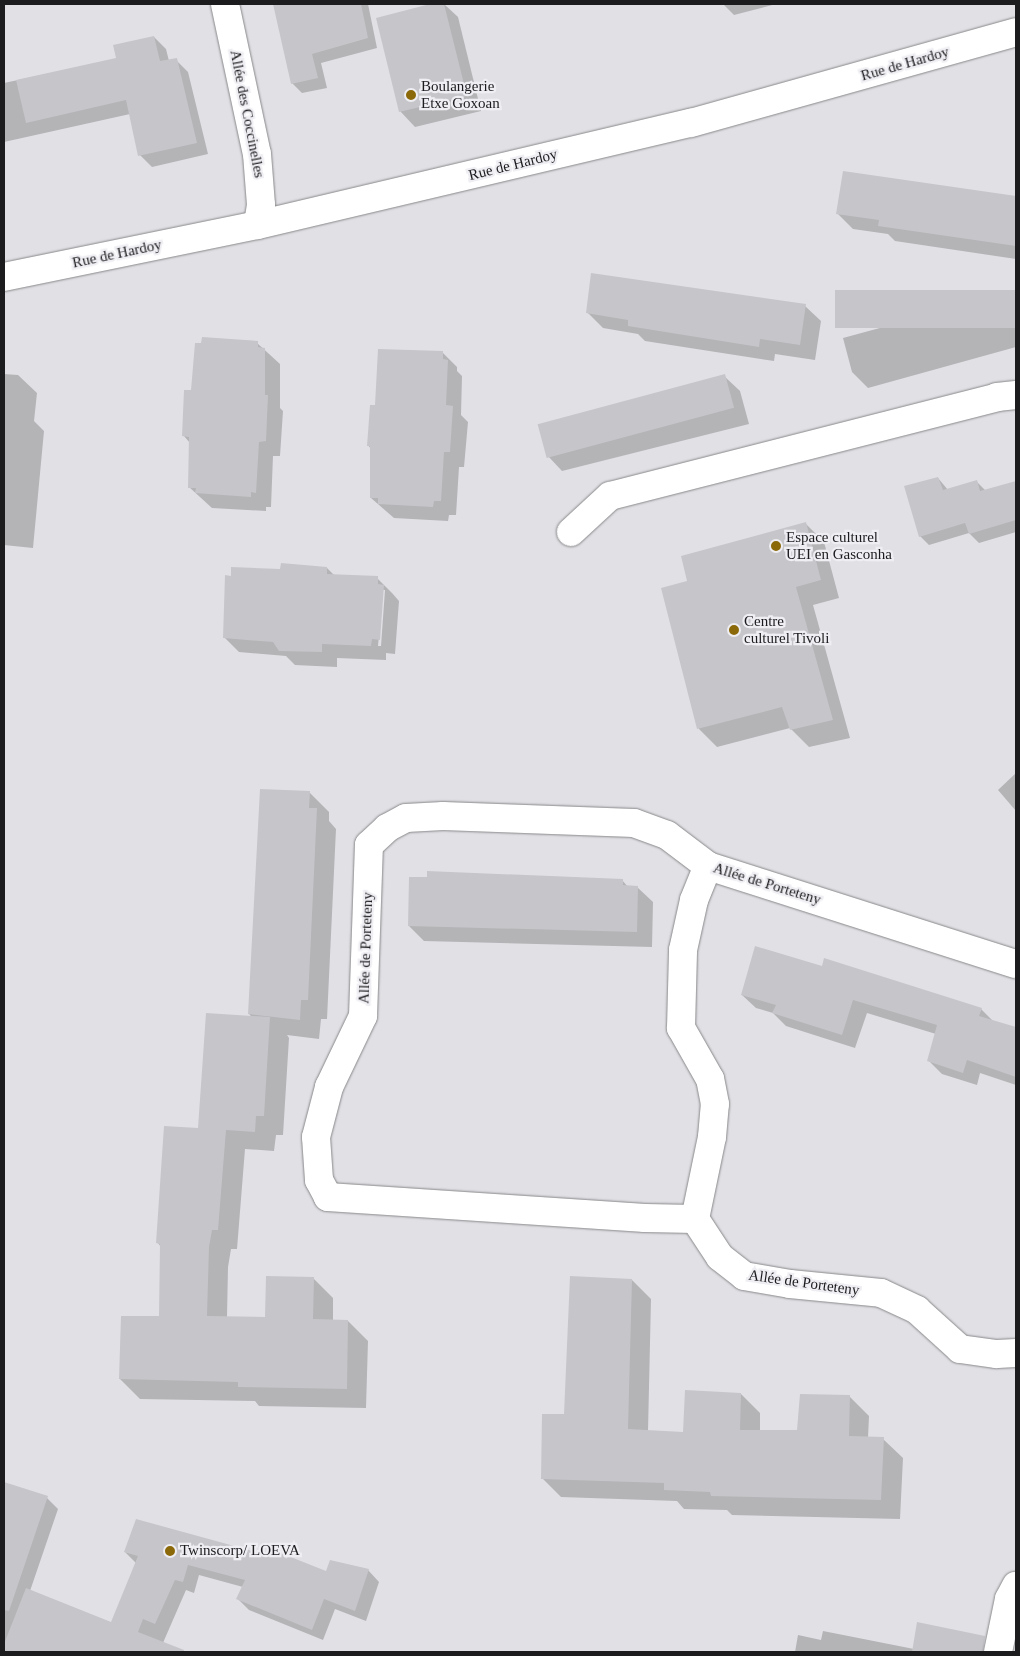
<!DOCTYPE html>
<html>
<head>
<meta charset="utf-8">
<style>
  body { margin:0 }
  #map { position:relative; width:1020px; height:1656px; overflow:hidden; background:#e1e1e5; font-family:Georgia,serif }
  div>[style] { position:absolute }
  .shadow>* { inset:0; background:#0003 }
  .building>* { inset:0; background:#c6c6ca; transform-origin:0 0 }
  .roads { filter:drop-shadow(0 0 1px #88888b) drop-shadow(0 0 1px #88888b) }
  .street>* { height:28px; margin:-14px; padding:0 14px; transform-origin:14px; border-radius:14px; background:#fff }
  .secondary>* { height:28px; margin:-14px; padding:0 14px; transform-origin:14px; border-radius:14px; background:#fff }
  .dots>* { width:14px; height:14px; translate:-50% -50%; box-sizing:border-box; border:2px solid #efeef3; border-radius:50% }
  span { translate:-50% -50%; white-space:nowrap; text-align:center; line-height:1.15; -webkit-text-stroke:4.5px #efeef3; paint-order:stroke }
  .street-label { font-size:15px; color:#1c1b1d }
  .poi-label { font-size:15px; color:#1c1b1d }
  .left { translate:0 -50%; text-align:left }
  .frame { position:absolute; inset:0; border:5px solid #1c1b1d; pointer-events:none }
</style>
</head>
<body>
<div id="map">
  <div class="shadow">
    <div style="clip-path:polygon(274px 4px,368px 4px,377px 48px,321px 63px,327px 88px,302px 93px,292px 83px)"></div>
    <div style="clip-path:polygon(435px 4px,444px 4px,458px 17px,481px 111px,415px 127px,400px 111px,378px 19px)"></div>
    <div style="clip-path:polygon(723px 4px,776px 4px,734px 15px)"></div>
    <div style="clip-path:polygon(154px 37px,166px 49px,169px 61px,176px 60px,188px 72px,208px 154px,152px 167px,140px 155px,130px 114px,4px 142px,4px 83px,117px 59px)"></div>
    <div style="clip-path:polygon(844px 173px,1016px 198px,1016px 259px,895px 241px,888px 234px,853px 229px,838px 214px)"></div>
    <div style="clip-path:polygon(1016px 291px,1016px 347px,868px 388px,852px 372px,843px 338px)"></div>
    <div style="clip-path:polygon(805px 306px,821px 321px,815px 360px,775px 354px,774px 361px,645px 341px,638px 334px,603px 328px,587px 312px)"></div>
    <div style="clip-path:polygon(257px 343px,280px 364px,280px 408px,283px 411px,280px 456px,273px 456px,271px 507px,266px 507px,266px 511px,212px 508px,189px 487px,190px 443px,184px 436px,192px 392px)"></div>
    <div style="clip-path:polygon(442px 352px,457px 367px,457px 371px,462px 376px,461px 415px,468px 422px,464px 467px,459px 467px,456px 515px,449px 515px,448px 521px,394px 518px,371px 498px,371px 449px,368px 445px,376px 407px)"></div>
    <div style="clip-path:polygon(4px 374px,18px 375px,37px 393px,34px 421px,44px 431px,33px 548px,4px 545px)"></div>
    <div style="clip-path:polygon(724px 376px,740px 391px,749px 424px,562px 471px,547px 455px)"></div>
    <div style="clip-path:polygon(938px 478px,948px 490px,977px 482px,986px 491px,1014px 483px,1016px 485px,1016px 532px,979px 543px,969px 533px,929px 545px,920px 536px)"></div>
    <div style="clip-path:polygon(806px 524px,824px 542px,839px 598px,813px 605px,850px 738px,809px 747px,790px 728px,717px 747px,699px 729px,662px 589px,689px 582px)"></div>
    <div style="clip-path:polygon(evenodd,327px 568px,334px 575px,377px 578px,392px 593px,399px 601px,395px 654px,386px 653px,386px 660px,337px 658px,337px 667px,295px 665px,286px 656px,239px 652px,224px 637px,281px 571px,327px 568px,383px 590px,385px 590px,381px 646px,378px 646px,383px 590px)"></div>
    <div style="clip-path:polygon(1016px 773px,1016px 811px,998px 790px)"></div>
    <div style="clip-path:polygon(309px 792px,329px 812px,329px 821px,336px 829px,327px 1019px,321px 1019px,319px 1039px,287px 1035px,289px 1038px,283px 1135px,276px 1135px,274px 1151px,245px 1149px,237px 1249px,231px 1249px,228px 1267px,227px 1317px,266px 1318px,314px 1279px,333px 1298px,333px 1321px,348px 1321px,368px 1341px,366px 1408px,259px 1406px,255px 1401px,140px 1399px,120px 1379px,160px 1317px,161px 1247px,158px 1243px,199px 1129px,252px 1017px,249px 1014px)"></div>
    <div style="clip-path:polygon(622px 880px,628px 887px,637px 887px,653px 902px,652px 947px,424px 941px,409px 926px)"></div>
    <div style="clip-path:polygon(823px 968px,981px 1009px,994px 1022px,1016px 1029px,1016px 1085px,980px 1073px,977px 1085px,942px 1074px,929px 1061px,936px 1034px,867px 1013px,855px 1048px,786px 1026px,773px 1013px,756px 1008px,742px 995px)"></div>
    <div style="clip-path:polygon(632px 1280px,651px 1299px,648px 1431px,684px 1433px,741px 1394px,760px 1413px,760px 1431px,798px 1431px,849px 1396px,869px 1416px,868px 1438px,883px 1439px,903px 1458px,900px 1519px,732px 1515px,727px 1510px,684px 1509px,677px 1501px,561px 1497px,542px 1478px,565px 1415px)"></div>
    <div style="clip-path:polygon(8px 1484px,47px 1498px,58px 1509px,30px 1591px,112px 1623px,136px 1563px,125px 1552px,327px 1572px,368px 1570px,379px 1582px,366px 1621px,335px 1609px,323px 1640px,249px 1610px,238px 1599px,243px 1587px,199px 1575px,194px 1593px,186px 1590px,159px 1652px,4px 1652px,4px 1496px)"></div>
    <div style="clip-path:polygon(823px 1631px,914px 1649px,974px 1643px,972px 1652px,795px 1652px,798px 1635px,821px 1640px)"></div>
  </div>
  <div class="building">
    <div style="clip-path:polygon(273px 4px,361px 4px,368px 38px,312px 54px,318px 78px,291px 84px)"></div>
    <div style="clip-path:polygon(430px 4px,444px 4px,467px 96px,399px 112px,376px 18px)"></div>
    <div style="clip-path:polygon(154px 36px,160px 61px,177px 58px,197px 143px,138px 156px,126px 100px,26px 123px,16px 80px,116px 58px,113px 45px)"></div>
    <div style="clip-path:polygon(843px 171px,1016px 196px,1016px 246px,878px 226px,879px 220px,836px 214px)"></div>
    <div style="clip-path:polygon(591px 273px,806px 304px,800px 345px,760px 339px,759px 347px,628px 326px,628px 320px,586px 313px)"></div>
    <div style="left:1016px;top:290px;width:38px;height:181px;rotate:90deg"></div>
    <div style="clip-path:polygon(202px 337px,258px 341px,258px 347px,265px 348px,265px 395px,268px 395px,266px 441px,259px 442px,256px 493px,251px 492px,251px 497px,195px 493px,196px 488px,188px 488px,189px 437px,182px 436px,184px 390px,191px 390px,195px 343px,201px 343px)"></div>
    <div style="clip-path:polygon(378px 349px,443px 351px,443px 359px,448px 360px,446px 405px,453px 406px,450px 452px,444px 452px,441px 501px,434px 501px,433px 507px,378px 504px,378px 498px,370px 498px,370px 446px,367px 446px,370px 405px,375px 405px)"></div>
    <div style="left:725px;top:374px;width:35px;height:194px;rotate:75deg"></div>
    <div style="clip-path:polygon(938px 477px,943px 490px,977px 480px,980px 491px,1016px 481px,1016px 520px,969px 534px,965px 523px,919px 537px,904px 486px)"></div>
    <div style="clip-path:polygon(806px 522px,821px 580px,796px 587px,833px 720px,790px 730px,782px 707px,697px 729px,661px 588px,687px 581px,681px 556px)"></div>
    <div style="clip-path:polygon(281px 563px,327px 567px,327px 574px,378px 576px,378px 584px,384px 585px,380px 640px,372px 639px,371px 646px,322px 644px,322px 652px,279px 651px,273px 642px,223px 638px,225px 575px,231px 576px,231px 567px,280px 569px)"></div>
    <div style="clip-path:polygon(260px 789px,310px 791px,309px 808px,317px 808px,308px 1000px,301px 1000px,300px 1020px,248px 1014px)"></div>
    <div style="clip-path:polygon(427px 871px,623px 879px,623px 885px,638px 886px,637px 932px,408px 926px,409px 877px,427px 877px)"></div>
    <div style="clip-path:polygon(755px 946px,822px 966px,824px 958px,982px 1008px,979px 1016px,1016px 1027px,1016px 1077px,967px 1060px,963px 1073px,927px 1061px,937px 1025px,853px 1000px,842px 1035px,772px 1013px,776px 1005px,741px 995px)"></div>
    <div style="clip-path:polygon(206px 1013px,270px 1017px,264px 1116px,256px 1116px,255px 1132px,226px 1130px,218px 1230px,212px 1230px,209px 1247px,207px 1316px,265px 1317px,266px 1276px,314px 1277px,313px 1319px,348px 1320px,347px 1389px,238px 1387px,238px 1382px,119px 1379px,121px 1316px,159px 1316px,160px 1244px,156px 1243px,164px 1126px,198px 1128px)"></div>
    <div style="clip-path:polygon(570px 1276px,632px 1279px,628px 1429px,683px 1432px,685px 1390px,741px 1393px,740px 1430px,797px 1430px,800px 1394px,850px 1395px,849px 1436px,884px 1437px,881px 1500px,711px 1496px,710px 1492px,664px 1490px,664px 1483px,541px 1479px,542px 1414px,564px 1414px)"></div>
    <div style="clip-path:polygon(4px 1482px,48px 1496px,9px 1611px,4px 1610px)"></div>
    <div style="clip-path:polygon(136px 1519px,271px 1556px,273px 1550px,326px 1571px,330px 1560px,369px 1569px,355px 1611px,324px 1599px,312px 1630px,236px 1599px,245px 1580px,188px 1565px,183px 1582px,175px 1580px,155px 1624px,143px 1619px,138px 1632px,184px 1650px,184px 1652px,4px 1652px,4px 1644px,26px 1588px,111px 1622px,138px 1556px,124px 1552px)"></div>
    <div style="clip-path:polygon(917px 1622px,985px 1636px,983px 1652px,912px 1652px)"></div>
  </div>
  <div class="roads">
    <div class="street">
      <div style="left:225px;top:4px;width:153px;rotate:78deg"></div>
      <div style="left:257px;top:154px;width:51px;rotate:85.5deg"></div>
      <div style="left:261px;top:205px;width:20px;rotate:99deg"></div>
      <div style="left:571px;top:532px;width:53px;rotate:-42.7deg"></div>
      <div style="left:610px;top:496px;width:399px;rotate:-14.3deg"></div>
      <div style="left:997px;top:397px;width:19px;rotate:-6deg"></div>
      <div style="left:695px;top:1219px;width:50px;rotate:-178.9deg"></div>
      <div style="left:645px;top:1218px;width:318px;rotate:-176.2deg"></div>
      <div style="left:328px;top:1197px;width:19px;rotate:-118deg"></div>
      <div style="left:319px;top:1180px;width:43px;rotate:-94deg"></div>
      <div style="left:316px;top:1137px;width:52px;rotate:-75.4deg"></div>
      <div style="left:329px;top:1087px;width:79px;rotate:-64.4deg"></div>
      <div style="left:363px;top:1016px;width:171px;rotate:-88deg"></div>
      <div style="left:369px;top:845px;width:25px;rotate:-43deg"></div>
      <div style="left:387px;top:828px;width:21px;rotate:-28deg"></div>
      <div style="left:406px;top:818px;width:37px;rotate:-3deg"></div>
      <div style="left:443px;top:816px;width:191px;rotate:2.1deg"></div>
      <div style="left:634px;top:823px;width:35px;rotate:20deg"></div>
      <div style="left:667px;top:835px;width:51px;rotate:37.1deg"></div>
      <div style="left:708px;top:866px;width:323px;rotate:17.7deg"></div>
      <div style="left:695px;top:1219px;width:45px;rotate:56.7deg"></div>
      <div style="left:720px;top:1257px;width:31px;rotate:38deg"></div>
      <div style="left:744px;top:1276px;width:47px;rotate:9.9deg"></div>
      <div style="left:790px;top:1284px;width:91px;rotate:5.6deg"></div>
      <div style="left:881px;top:1293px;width:40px;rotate:25deg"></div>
      <div style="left:917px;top:1310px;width:58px;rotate:42.2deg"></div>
      <div style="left:960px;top:1349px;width:37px;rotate:8deg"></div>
      <div style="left:997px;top:1354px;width:19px;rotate:-3deg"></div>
      <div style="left:695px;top:1219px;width:84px;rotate:-78.3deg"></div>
      <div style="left:712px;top:1137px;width:33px;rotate:-85deg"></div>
      <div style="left:715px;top:1104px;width:25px;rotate:-101deg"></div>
      <div style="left:710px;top:1079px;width:59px;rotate:-119.6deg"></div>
      <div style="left:681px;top:1028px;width:78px;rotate:-88.5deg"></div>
      <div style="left:683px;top:950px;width:51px;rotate:-77.6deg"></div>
      <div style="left:694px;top:900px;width:37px;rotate:-68deg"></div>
      <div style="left:998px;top:1652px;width:54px;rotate:-78.3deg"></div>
      <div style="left:1009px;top:1599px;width:15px;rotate:-62deg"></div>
    </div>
    <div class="secondary">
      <div style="left:4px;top:277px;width:259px;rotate:-11.6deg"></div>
      <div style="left:258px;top:225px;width:445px;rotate:-13.3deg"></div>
      <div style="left:691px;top:123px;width:337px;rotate:-15.6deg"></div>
    </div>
  </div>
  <div class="dots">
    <div style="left:411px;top:95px;background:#8b6909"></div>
    <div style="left:776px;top:546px;background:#8b6909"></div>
    <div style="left:734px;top:630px;background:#8b6909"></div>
    <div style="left:170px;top:1551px;background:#8b6909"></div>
  </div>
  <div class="street-label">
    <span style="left:905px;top:64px;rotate:-16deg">Rue de Hardoy</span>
    <span style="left:247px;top:114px;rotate:79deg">Allée des Coccinelles</span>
    <span style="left:513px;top:165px;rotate:-14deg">Rue de Hardoy</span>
    <span style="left:117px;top:254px;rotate:-12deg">Rue de Hardoy</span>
    <span style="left:767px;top:884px;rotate:17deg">Allée de Porteteny</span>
    <span style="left:366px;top:948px;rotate:-88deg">Allée de Porteteny</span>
    <span style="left:804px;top:1283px;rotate:8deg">Allée de Porteteny</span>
  </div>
  <div class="poi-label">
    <span class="left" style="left:421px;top:95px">Boulangerie<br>Etxe Goxoan</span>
    <span class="left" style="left:786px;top:546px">Espace culturel<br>UEI en Gasconha</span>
    <span class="left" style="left:744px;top:630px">Centre<br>culturel Tivoli</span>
    <span class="left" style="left:180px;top:1551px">Twinscorp/ LOEVA</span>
  </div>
  <div class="frame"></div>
</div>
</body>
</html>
